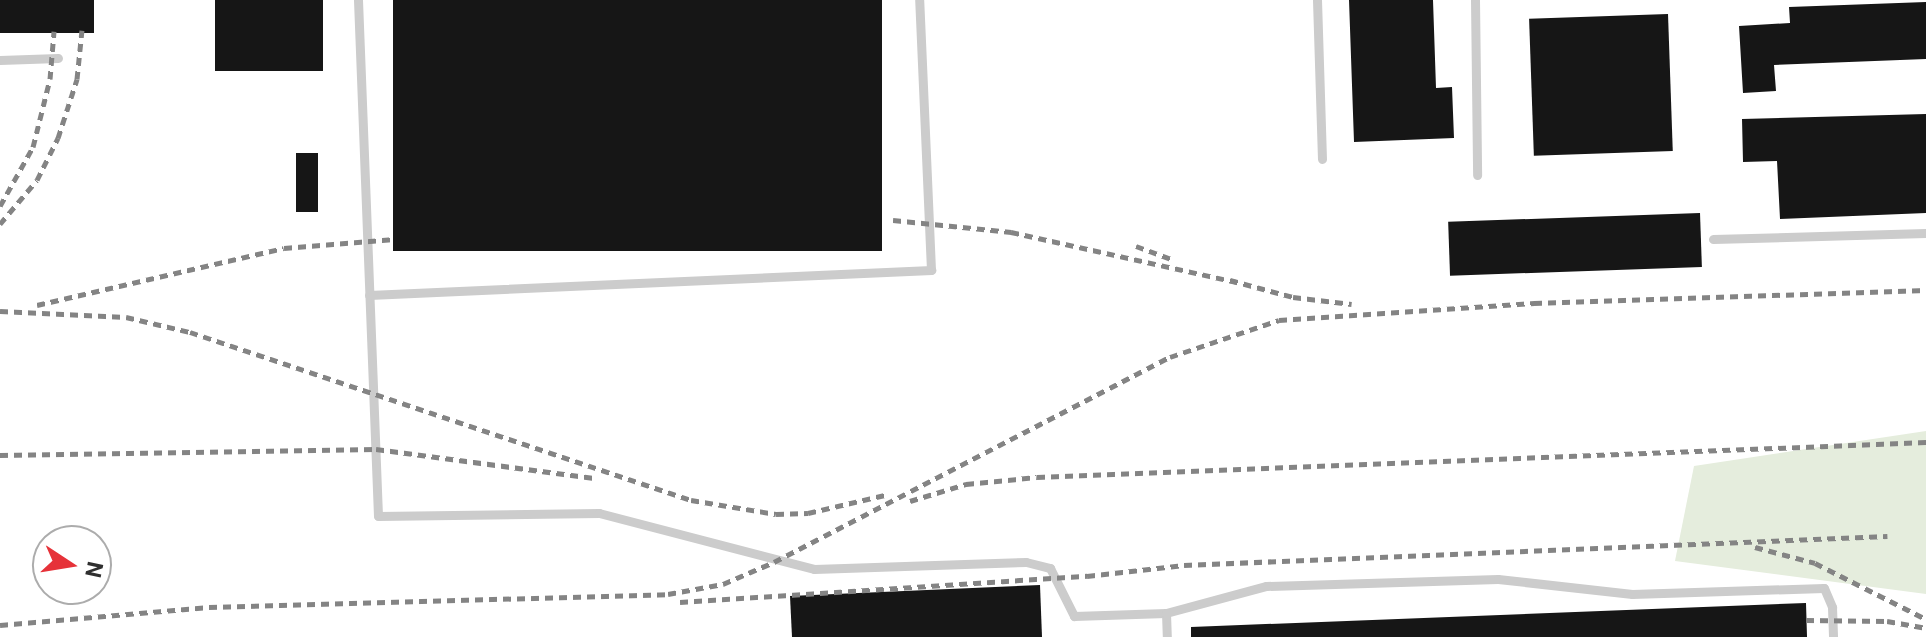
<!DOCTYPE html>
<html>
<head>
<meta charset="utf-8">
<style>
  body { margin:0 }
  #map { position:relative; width:1926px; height:637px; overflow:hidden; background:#fff; font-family:Roboto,sans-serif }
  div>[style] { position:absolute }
  .green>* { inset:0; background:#e5eddd }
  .building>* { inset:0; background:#161616; transform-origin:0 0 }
  .service>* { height:9px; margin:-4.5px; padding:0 4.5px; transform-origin:4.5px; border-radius:4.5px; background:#ccc }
  .rail>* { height:5px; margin-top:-2.5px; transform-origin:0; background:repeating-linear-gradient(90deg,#848484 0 8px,transparent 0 14px) }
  span { translate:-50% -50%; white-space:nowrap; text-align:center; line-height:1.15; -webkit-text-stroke:8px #fff; paint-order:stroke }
  .north { position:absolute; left:32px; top:525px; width:80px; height:80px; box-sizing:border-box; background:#fff; border:2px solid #acacac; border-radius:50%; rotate:102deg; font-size:22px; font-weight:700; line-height:32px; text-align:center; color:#2f2f2f }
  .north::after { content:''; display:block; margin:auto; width:28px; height:36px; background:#e63239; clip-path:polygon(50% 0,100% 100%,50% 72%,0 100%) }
</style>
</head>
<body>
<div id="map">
  <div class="green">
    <div style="clip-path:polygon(1926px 431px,1926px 594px,1675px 561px,1694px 466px)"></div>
  </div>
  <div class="building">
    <div style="left:0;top:0;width:94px;height:33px"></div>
    <div style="left:215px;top:0;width:108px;height:71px"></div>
    <div style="left:393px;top:0;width:489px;height:251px"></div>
    <div style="clip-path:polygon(1349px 0,1433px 0,1436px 88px,1452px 87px,1454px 138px,1354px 142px)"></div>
    <div style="clip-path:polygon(1926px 2px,1926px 59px,1774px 65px,1776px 91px,1743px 93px,1739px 26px,1790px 23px,1789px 7px)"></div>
    <div style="left:1668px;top:14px;width:137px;height:139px;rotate:88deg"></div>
    <div style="clip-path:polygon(1926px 114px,1926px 213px,1780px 219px,1777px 161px,1743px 162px,1742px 119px)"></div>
    <div style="left:296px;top:153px;width:22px;height:59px"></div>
    <div style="left:1700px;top:213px;width:54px;height:252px;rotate:88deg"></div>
    <div style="clip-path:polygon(1040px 585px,1042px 637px,792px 637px,790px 596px)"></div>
    <div style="clip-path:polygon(1806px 603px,1807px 637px,1191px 637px,1191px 627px)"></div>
  </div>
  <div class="service">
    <div style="left:358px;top:0;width:516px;rotate:87.78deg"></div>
    <div style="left:378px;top:516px;width:221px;rotate:-0.8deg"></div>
    <div style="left:599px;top:513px;width:222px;rotate:14.6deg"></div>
    <div style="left:814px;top:569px;width:212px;rotate:-1.9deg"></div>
    <div style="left:1026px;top:562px;width:25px;rotate:14deg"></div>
    <div style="left:1050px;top:568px;width:54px;rotate:63.4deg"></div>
    <div style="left:1074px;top:616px;width:92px;rotate:-1.9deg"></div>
    <div style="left:1166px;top:613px;width:24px;rotate:88deg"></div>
    <div style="left:1317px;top:0;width:159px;rotate:88.2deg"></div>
    <div style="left:1475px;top:0;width:175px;rotate:89.3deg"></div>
    <div style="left:0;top:60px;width:58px;rotate:-2deg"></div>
    <div style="left:1713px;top:239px;width:213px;rotate:-1.6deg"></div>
    <div style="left:369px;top:295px;width:563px;rotate:-2.55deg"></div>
    <div style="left:931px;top:270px;width:270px;rotate:-92.5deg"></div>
    <div style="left:1166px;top:613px;width:104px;rotate:-15.1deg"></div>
    <div style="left:1266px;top:586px;width:232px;rotate:-1.7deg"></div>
    <div style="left:1498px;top:579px;width:135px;rotate:6.4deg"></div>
    <div style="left:1632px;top:594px;width:192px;rotate:-1.8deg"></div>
    <div style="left:1824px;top:588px;width:21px;rotate:67deg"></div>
    <div style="left:1832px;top:607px;width:30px;rotate:88deg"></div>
  </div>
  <div class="rail">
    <div style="left:0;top:206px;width:68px;rotate:-60.8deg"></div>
    <div style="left:33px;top:147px;width:70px;rotate:-76deg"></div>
    <div style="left:50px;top:79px;width:48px;rotate:-85.2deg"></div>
    <div style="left:893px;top:220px;width:119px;rotate:5.8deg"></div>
    <div style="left:1011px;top:232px;width:236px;rotate:12.5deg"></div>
    <div style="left:0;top:224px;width:57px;rotate:-49.9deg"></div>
    <div style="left:37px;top:180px;width:47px;rotate:-63.4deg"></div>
    <div style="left:58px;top:138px;width:62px;rotate:-72.1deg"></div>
    <div style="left:77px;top:79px;width:49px;rotate:-84.2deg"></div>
    <div style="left:1136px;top:246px;width:40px;rotate:20.2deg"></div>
    <div style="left:1230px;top:280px;width:65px;rotate:15.1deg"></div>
    <div style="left:1293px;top:297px;width:59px;rotate:6.8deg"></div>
    <div style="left:37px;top:305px;width:253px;rotate:-13deg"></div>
    <div style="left:284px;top:248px;width:111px;rotate:-4.6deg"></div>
    <div style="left:0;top:311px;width:126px;rotate:2.7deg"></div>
    <div style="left:126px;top:317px;width:66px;rotate:13.2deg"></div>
    <div style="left:190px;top:332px;width:528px;rotate:18.54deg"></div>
    <div style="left:691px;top:500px;width:86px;rotate:9.4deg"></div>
    <div style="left:776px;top:514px;width:32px;rotate:-2deg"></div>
    <div style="left:808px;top:513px;width:79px;rotate:-13.2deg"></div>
    <div style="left:0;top:455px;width:376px;rotate:-0.9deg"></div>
    <div style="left:376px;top:449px;width:220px;rotate:7.6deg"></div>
    <div style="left:910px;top:501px;width:59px;rotate:-16.9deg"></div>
    <div style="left:966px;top:484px;width:71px;rotate:-5.6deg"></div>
    <div style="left:1037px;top:477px;width:890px;rotate:-2.25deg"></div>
    <div style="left:1755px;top:547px;width:62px;rotate:14.9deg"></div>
    <div style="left:1815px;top:563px;width:124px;rotate:26.8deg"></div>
    <div style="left:680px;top:602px;width:408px;rotate:-3.7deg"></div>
    <div style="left:1087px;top:576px;width:98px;rotate:-6.5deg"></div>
    <div style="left:1184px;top:565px;width:704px;rotate:-2.36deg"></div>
    <div style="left:1806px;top:620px;width:81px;rotate:0.7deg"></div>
    <div style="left:1887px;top:621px;width:40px;rotate:10deg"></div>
    <div style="left:0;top:625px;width:210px;rotate:-4.9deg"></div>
    <div style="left:209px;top:607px;width:459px;rotate:-1.6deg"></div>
    <div style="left:668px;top:594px;width:56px;rotate:-10.3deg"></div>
    <div style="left:723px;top:584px;width:56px;rotate:-23.3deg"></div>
    <div style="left:774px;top:562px;width:446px;rotate:-27.4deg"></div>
    <div style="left:1170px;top:357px;width:115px;rotate:-18.7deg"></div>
    <div style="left:1279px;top:320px;width:256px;rotate:-3.8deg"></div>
    <div style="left:1534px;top:303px;width:392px;rotate:-1.9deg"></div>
  </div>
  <div class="north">N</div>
</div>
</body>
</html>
